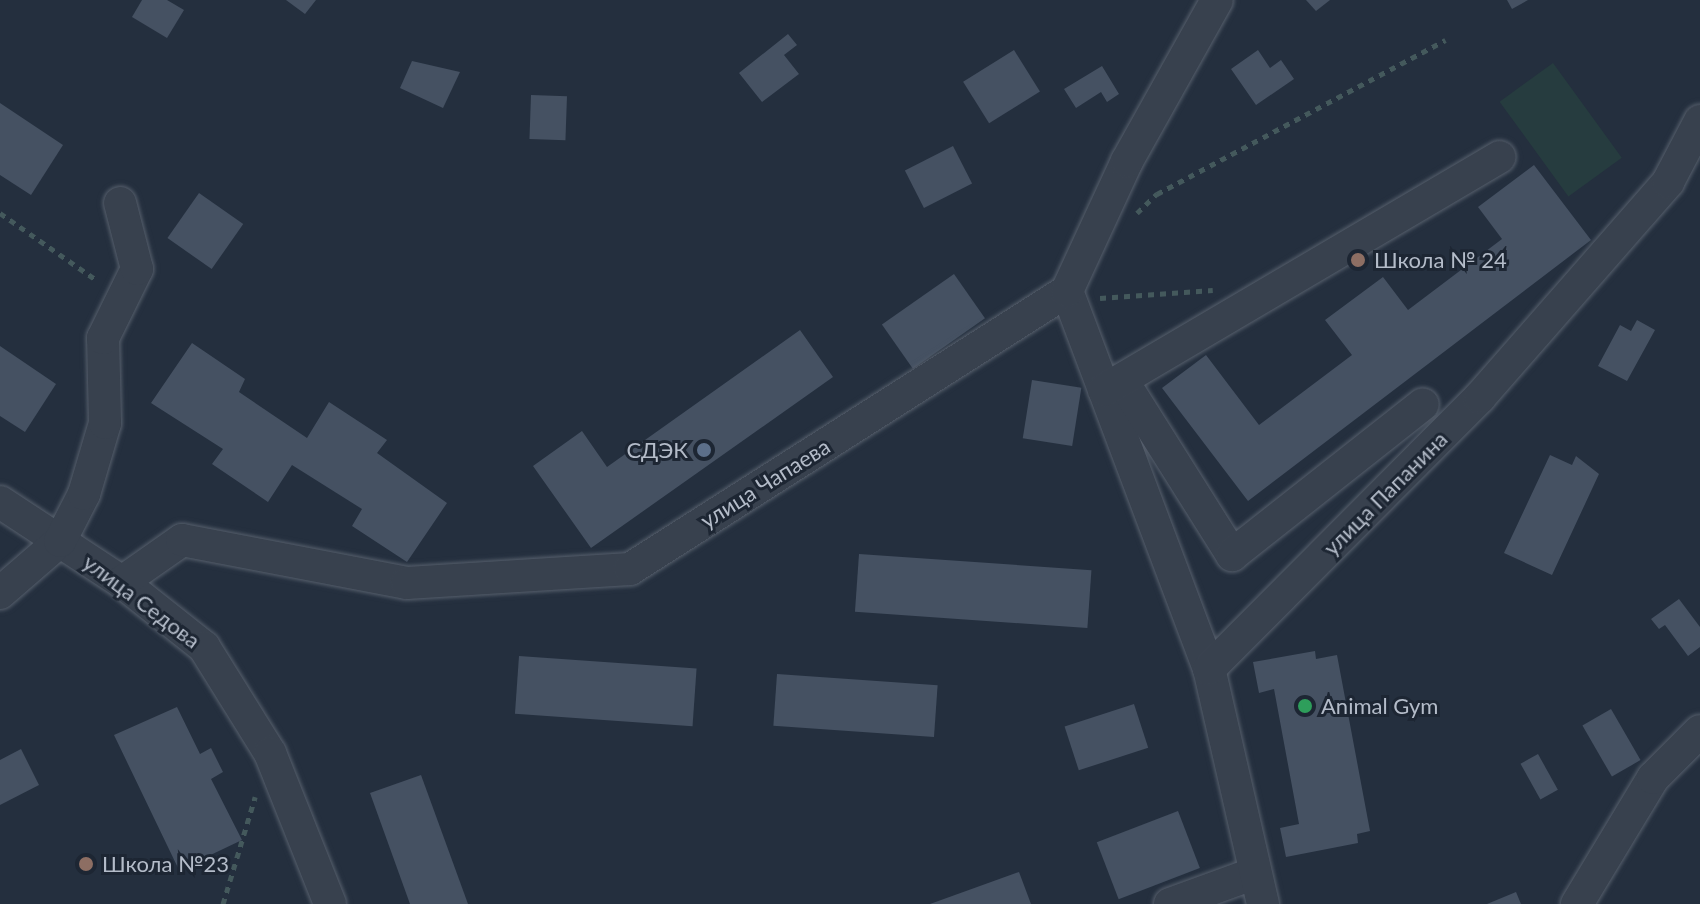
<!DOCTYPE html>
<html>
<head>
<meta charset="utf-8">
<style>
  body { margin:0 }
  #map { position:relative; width:1700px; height:904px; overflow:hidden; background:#242f3e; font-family:Lato,sans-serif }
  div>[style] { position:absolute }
  .green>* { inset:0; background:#263c3f; transform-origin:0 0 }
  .building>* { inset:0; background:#455162; transform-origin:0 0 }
  .path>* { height:5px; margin-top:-2.5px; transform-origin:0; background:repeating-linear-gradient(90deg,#44595c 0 6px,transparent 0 12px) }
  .roads { filter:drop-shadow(0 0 2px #565f6c) drop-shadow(0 0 2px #565f6c) }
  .minor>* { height:32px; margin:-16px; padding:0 16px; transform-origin:16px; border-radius:16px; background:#38414e }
  .dots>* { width:22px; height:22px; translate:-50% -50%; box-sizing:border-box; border:4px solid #1d2633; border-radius:50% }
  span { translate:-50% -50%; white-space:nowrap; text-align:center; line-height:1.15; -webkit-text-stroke:6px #1d2633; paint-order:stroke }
  .poi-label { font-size:22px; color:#b4bcc9 }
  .left { translate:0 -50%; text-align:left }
  .right { translate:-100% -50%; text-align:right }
  .street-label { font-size:22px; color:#b4bcc9 }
</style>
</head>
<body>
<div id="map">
  <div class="green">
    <div style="left:1553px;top:63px;width:117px;height:66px;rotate:54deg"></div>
  </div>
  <div class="building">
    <div style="clip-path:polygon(142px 0,167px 0,184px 10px,167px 38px,132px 17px)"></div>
    <div style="clip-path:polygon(286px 0,316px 0,305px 14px)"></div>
    <div style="clip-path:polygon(1306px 0,1330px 0,1316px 11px)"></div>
    <div style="clip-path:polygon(1507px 0,1528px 0,1512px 9px)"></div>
    <div style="clip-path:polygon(788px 34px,797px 45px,784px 55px,799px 74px,762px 102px,739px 73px)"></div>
    <div style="left:1014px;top:50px;width:49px;height:60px;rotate:58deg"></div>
    <div style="clip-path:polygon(1258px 50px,1270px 68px,1281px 60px,1294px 79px,1256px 105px,1231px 69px)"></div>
    <div style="clip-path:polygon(412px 61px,460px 72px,443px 108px,400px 88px)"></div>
    <div style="clip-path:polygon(1102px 66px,1119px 94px,1107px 102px,1101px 92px,1076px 108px,1064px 89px)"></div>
    <div style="left:531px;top:95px;width:36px;height:44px;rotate:2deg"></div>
    <div style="clip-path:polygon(0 103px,63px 145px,31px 195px,0 175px)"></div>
    <div style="left:953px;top:146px;width:42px;height:54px;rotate:63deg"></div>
    <div style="clip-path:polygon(1534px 165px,1591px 240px,1248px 501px,1162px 388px,1206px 355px,1259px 425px,1352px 355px,1325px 320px,1383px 277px,1408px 310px,1502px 239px,1478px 207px)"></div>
    <div style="left:199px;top:193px;width:54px;height:55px;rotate:35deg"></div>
    <div style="left:954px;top:274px;width:54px;height:88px;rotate:55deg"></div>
    <div style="clip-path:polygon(1637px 320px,1655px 330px,1627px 381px,1598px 366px,1620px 325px,1631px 331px)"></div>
    <div style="clip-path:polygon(800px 330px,833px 377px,591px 548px,533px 466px,582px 431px,607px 467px)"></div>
    <div style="clip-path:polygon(192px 343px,245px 379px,239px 392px,307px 438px,329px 402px,387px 440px,377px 453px,447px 503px,407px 562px,352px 526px,362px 509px,292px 465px,268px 502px,212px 464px,223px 449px,151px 403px)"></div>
    <div style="clip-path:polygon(0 346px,56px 384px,25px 432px,0 416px)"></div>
    <div style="left:1032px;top:380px;width:50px;height:59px;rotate:9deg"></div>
    <div style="clip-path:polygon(1550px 455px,1572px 465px,1576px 456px,1599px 474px,1552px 575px,1504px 553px)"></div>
    <div style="left:859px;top:554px;width:233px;height:58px;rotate:4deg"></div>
    <div style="clip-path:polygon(1679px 599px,1700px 627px,1700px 647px,1688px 656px,1665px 625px,1659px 629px,1651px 619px)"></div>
    <div style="clip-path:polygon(1315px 651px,1316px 659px,1337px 655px,1370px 831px,1357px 834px,1358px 843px,1286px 857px,1280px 828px,1299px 824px,1274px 689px,1259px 693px,1253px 662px)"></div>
    <div style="left:519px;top:656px;width:178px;height:58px;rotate:4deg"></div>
    <div style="left:777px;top:674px;width:161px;height:52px;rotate:4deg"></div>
    <div style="left:1134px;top:704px;width:46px;height:73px;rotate:72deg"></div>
    <div style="clip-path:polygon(177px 707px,200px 754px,211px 748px,223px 772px,211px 779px,242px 840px,179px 870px,114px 735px)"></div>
    <div style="left:1611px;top:709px;width:59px;height:33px;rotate:60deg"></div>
    <div style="clip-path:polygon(21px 749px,39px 785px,0 805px,0 760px)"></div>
    <div style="left:1538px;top:754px;width:41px;height:20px;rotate:61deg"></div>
    <div style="clip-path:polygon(421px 775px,468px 904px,410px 904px,370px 793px)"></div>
    <div style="left:1178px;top:811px;width:61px;height:87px;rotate:69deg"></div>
    <div style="clip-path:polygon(1019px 872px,1031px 904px,930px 904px)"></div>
    <div style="clip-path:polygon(1516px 892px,1521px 904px,1487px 904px)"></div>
  </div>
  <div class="path">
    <div style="left:0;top:213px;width:119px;rotate:34.8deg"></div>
    <div style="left:1137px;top:213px;width:28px;rotate:-44deg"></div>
    <div style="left:1157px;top:194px;width:327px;rotate:-28.1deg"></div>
    <div style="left:1100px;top:298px;width:113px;rotate:-4deg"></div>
    <div style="left:223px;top:904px;width:112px;rotate:-73.3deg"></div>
  </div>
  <div class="roads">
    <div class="minor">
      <div style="left:1067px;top:291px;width:404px;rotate:69.4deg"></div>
      <div style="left:1122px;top:380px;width:207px;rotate:57.8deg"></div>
      <div style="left:1232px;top:555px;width:243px;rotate:-38.3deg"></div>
      <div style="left:1104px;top:390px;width:459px;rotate:-30.5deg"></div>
      <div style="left:0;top:502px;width:146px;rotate:33.3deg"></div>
      <div style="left:122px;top:582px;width:105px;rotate:38.4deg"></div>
      <div style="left:204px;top:647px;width:125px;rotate:58.1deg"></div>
      <div style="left:270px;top:753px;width:162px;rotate:68.3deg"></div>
      <div style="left:122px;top:582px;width:73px;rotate:-35deg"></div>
      <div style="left:182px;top:540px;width:229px;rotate:10.8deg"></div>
      <div style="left:407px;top:583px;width:223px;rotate:-3.6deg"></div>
      <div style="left:630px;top:569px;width:518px;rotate:-32.46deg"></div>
      <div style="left:1067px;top:291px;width:143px;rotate:-65.2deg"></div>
      <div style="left:1127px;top:161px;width:184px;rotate:-60.8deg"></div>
      <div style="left:0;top:593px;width:79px;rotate:-40.9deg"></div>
      <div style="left:60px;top:541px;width:53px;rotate:-62.9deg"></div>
      <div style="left:84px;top:494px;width:74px;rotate:-73.5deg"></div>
      <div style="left:105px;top:423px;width:85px;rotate:-91.3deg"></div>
      <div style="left:103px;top:338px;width:77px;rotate:-63.8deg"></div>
      <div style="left:137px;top:269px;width:68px;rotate:-104.4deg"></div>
      <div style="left:1170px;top:904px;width:90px;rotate:-20deg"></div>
      <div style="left:1263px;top:904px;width:241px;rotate:-102.9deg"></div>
      <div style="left:1209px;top:669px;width:384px;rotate:-45.1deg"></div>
      <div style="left:1480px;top:397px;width:286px;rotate:-48.8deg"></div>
      <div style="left:1668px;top:182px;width:69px;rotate:-62.3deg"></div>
      <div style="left:1577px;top:904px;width:147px;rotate:-58.9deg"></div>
      <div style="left:1653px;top:778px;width:66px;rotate:-45deg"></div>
    </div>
  </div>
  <div class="dots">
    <div style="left:1358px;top:260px;background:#8d6e63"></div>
    <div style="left:704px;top:450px;background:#5c6f8a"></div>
    <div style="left:1305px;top:706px;background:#2e9e5b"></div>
    <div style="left:86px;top:864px;background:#8d6e63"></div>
  </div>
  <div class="poi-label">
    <span class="left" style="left:1374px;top:260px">Школа № 24</span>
    <span class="right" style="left:688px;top:450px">СДЭК</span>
    <span class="left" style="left:1321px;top:706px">Animal Gym</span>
    <span class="left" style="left:102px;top:864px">Школа №23</span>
  </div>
  <div class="street-label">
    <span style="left:765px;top:483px;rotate:-32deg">улица Чапаева</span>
    <span style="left:1385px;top:493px;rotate:-45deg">улица Папанина</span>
    <span style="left:142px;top:601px;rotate:37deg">улица Седова</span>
  </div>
</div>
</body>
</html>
